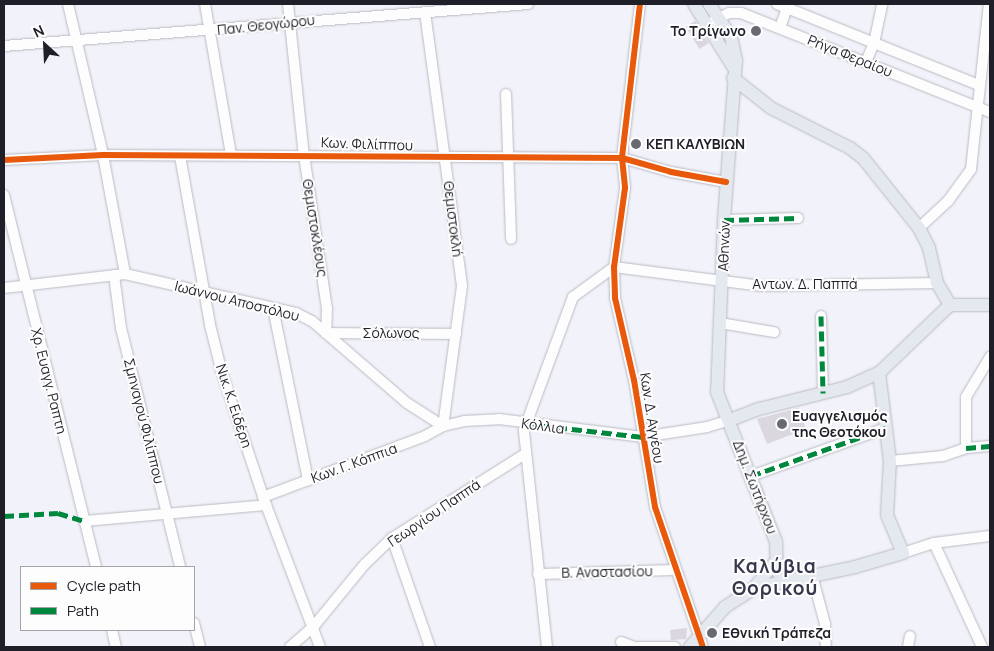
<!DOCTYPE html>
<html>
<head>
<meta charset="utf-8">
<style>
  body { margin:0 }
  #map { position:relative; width:994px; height:651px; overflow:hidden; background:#f2f2fa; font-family:Manrope,sans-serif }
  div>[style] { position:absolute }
  .building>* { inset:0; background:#dad7df; transform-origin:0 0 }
  .roads { filter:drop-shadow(0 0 1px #babac2) drop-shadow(0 0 1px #babac2) }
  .minor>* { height:10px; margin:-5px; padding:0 5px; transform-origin:5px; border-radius:5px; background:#fdfdfe }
  .major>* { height:12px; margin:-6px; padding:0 6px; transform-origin:6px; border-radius:6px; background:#e4e8ef }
  .quiet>* { height:5px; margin-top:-2.5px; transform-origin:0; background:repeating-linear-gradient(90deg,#00873e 0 10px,transparent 0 15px) }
  .cycleway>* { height:6px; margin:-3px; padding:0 3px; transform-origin:3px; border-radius:3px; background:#e8590c }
  .dots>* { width:14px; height:14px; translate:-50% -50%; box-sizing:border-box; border:2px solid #fdfdfd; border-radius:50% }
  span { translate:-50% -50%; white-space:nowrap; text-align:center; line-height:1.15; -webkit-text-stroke:4px #fdfdfd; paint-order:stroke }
  .street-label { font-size:14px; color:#1f1f29 }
  .poi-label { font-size:14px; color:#1f1f29; font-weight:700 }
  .right { translate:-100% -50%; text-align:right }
  .left { translate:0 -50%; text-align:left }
  .district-label { font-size:19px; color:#37374b; font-weight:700; letter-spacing:1px }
  .frame { position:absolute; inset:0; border:5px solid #1f1f29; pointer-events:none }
  .legend { position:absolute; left:20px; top:566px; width:175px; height:65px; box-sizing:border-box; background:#fdfdfd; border:1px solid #a4a4a8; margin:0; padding:6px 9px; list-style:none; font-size:15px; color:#1f1f29 }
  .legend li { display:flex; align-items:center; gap:10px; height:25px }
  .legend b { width:25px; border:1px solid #a4a4a8 }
  .north { position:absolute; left:20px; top:20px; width:50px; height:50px; -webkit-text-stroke:4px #fdfdfd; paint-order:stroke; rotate:335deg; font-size:14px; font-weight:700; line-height:20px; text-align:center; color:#1f1f29 }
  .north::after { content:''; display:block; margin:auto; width:18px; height:22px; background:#1f1f29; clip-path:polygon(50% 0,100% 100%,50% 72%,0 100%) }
</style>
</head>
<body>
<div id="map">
  <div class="building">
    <div style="left:695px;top:21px;width:26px;height:11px;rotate:58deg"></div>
    <div style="clip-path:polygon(798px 408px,806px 429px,767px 444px,757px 419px)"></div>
    <div style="clip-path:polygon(687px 628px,686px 639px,671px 640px,670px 630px)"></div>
  </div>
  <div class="roads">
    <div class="minor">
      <div style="left:68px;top:4px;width:155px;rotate:76.9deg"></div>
      <div style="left:103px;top:155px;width:121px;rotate:79.5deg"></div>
      <div style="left:205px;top:4px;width:153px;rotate:80.2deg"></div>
      <div style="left:288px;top:4px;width:152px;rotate:84deg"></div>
      <div style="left:304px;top:155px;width:155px;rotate:81.5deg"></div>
      <div style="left:327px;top:308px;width:25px;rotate:92deg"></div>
      <div style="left:326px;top:333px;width:130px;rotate:0.4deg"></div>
      <div style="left:640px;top:4px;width:155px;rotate:96.7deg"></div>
      <div style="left:622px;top:158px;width:30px;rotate:84deg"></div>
      <div style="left:625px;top:188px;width:80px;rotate:97.9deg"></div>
      <div style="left:614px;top:267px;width:31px;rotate:88deg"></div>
      <div style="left:615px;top:298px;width:84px;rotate:77deg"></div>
      <div style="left:634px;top:380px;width:129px;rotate:80.6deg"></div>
      <div style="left:655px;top:507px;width:148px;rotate:71.1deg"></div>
      <div style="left:777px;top:4px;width:217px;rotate:21.9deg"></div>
      <div style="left:425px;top:12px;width:276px;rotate:82.3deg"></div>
      <div style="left:462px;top:286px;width:141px;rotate:97.7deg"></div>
      <div style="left:712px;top:22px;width:19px;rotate:-28deg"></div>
      <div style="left:729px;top:13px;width:12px"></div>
      <div style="left:741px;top:13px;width:268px;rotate:21.7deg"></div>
      <div style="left:780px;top:28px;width:21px;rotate:-71deg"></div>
      <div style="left:4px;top:46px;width:526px;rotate:-4.58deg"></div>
      <div style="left:866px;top:62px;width:21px;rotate:-67deg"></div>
      <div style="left:874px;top:43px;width:40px;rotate:-78deg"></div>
      <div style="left:506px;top:94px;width:145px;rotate:88deg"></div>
      <div style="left:180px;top:156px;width:172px;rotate:79.9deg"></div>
      <div style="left:210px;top:325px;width:49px;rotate:76deg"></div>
      <div style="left:222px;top:373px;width:139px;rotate:71.6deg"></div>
      <div style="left:266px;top:505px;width:152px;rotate:69.2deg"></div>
      <div style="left:4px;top:160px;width:99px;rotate:-2.9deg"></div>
      <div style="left:103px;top:155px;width:519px;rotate:0.33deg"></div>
      <div style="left:622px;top:158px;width:51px;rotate:15.9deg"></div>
      <div style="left:671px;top:172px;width:56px;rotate:10.3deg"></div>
      <div style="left:4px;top:195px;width:383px;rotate:76.1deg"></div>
      <div style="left:724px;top:220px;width:74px;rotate:-1.5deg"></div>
      <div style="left:919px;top:228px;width:40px;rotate:-43deg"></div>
      <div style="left:948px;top:201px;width:39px;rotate:-54deg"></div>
      <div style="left:971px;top:169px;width:166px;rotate:-83.8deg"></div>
      <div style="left:614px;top:267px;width:149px;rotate:7.3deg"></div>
      <div style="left:762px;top:286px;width:175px;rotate:-1deg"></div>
      <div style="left:114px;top:275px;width:53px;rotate:82.5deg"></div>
      <div style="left:121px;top:328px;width:246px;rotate:76.1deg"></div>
      <div style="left:4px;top:288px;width:122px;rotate:-6.6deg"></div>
      <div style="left:125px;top:274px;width:175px;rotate:12.8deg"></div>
      <div style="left:296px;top:313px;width:18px;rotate:27deg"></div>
      <div style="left:312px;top:321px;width:125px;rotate:40.8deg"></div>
      <div style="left:407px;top:403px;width:43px;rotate:32.6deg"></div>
      <div style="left:273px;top:308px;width:176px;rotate:78.5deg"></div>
      <div style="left:821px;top:316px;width:77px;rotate:88.5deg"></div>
      <div style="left:720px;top:323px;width:55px;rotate:9.5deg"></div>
      <div style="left:966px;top:448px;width:51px;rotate:-90deg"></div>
      <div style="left:966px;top:397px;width:47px;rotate:-59deg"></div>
      <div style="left:890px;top:461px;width:53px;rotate:-5.4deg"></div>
      <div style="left:943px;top:456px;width:24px;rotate:-19deg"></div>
      <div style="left:966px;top:448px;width:24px;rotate:-5deg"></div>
      <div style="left:751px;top:476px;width:143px;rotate:-19.6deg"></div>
      <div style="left:263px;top:497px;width:173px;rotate:-20.6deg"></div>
      <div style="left:425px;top:436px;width:21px;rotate:-29deg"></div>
      <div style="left:443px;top:426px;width:22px;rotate:-13deg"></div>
      <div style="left:464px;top:421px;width:35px;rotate:-3deg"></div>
      <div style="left:499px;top:419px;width:145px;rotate:7.1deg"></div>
      <div style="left:643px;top:437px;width:65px;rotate:-8.9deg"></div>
      <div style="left:707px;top:427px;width:24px;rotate:-17deg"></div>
      <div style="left:84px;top:521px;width:183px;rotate:-5deg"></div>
      <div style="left:392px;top:538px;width:115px;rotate:70.8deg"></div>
      <div style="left:934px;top:543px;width:115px;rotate:65.2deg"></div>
      <div style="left:903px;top:553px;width:33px;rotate:-18deg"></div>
      <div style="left:934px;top:543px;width:56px;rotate:-7.1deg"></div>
      <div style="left:538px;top:574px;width:138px;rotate:-1.7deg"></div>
      <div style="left:812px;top:575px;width:51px;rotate:75.1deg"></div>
      <div style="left:825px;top:624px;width:23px;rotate:88deg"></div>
      <div style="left:194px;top:623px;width:25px;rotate:76deg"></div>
      <div style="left:112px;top:630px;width:17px;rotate:77deg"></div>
      <div style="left:621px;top:642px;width:15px;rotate:20deg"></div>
      <div style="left:290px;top:647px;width:32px;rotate:-41deg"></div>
      <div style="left:314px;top:626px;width:80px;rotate:-50.6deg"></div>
      <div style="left:365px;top:564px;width:37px;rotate:-44deg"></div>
      <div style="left:392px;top:538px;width:157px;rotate:-32.3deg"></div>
      <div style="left:547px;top:647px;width:218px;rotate:-96.1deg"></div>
      <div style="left:524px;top:430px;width:142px;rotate:-69.8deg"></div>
      <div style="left:573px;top:297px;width:51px;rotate:-36.2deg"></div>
      <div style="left:638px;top:647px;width:37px"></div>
      <div style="left:908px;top:647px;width:11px;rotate:-80deg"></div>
    </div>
    <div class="major">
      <div style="left:694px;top:4px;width:75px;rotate:58deg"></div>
      <div style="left:709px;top:4px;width:40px;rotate:56deg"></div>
      <div style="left:731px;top:37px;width:24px;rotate:78deg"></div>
      <div style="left:736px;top:60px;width:160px;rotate:94.3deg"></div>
      <div style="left:724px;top:220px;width:172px;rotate:92.3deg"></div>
      <div style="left:717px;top:392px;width:161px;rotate:68.5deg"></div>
      <div style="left:776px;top:542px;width:29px;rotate:88deg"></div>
      <div style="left:777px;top:571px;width:13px;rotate:45deg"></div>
      <div style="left:733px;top:78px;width:48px;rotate:38.3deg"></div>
      <div style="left:771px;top:108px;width:89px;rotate:26.9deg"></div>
      <div style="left:850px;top:148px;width:16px;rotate:38deg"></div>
      <div style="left:863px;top:158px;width:90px;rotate:51.3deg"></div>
      <div style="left:919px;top:228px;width:22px;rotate:63deg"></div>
      <div style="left:929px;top:248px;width:36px;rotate:77deg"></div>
      <div style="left:937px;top:283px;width:26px;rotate:59deg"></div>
      <div style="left:950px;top:305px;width:40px"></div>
      <div style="left:730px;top:420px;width:31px;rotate:-21deg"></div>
      <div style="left:759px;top:409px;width:91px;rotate:-14deg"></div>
      <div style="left:847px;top:387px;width:35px;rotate:-24deg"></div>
      <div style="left:879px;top:373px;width:98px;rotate:-43.8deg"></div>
      <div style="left:754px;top:588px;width:103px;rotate:-11.7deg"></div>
      <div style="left:855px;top:567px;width:50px;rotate:-16.3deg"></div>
      <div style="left:903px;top:553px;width:41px;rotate:-112.8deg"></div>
      <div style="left:887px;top:515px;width:54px;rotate:-86.8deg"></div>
      <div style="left:890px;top:461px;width:89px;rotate:-97.1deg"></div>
      <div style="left:690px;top:647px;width:53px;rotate:-48.8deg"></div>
      <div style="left:725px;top:607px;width:35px;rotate:-33deg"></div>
      <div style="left:754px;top:588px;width:35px;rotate:-51deg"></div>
    </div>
  </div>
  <div class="quiet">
    <div style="left:724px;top:220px;width:74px;rotate:-1.5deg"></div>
    <div style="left:821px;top:316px;width:77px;rotate:88.5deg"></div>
    <div style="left:527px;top:424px;width:117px;rotate:6.4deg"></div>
    <div style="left:966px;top:448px;width:24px;rotate:-5deg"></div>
    <div style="left:751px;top:476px;width:143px;rotate:-19.6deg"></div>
    <div style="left:4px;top:516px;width:54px;rotate:-3.2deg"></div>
    <div style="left:58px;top:513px;width:27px;rotate:17deg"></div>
  </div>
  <div class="cycleway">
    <div style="left:640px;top:4px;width:155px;rotate:96.7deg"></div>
    <div style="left:622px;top:158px;width:30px;rotate:84deg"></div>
    <div style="left:625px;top:188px;width:80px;rotate:97.9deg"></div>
    <div style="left:614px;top:267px;width:31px;rotate:88deg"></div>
    <div style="left:615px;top:298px;width:84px;rotate:77deg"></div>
    <div style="left:634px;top:380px;width:129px;rotate:80.6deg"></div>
    <div style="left:655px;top:507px;width:148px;rotate:71.1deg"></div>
    <div style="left:4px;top:160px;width:99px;rotate:-2.9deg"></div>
    <div style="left:103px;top:155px;width:519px;rotate:0.33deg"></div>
    <div style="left:622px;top:158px;width:51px;rotate:15.9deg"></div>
    <div style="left:671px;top:172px;width:56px;rotate:10.3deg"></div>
  </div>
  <div class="dots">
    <div style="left:756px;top:31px;background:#696972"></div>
    <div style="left:636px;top:144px;background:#696972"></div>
    <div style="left:782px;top:424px;background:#696972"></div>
    <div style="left:712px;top:633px;background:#696972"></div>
  </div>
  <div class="street-label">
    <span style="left:266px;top:25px;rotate:-6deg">Παν. Θεογώρου</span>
    <span style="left:850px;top:56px;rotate:22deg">Ρήγα Φεραίου</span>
    <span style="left:367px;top:144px;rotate:2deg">Κων. Φιλίππου</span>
    <span style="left:453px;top:219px;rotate:83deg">Θεμιστοκλή</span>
    <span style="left:315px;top:228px;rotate:81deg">Θεμιστοκλέους</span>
    <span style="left:724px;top:246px;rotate:-88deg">Αθηνών</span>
    <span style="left:805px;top:284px">Αντων. Δ. Παππά</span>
    <span style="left:237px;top:301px;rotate:14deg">Ιωάννου Αποστόλου</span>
    <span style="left:391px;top:333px">Σόλωνος</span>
    <span style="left:49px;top:381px;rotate:76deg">Χρ. Ευαγγ. Ραπτη</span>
    <span style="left:234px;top:406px;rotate:72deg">Νικ. Κ. Ειδέρη</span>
    <span style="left:652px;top:418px;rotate:81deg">Κων. Δ. Αγγέου</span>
    <span style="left:144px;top:421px;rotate:76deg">Σμηναγού Φιλίππου</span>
    <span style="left:543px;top:426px;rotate:8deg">Κόλλια</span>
    <span style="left:354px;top:463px;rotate:-20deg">Κων. Γ. Κόππια</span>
    <span style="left:755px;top:487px;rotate:69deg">Δημ. Σωτήρχου</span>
    <span style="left:434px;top:513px;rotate:-34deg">Γεωργίου Παππά</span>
    <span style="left:607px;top:572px;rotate:-1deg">Β. Αναστασίου</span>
  </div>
  <div class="poi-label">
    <span class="right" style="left:746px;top:31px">Το Τρίγωνο</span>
    <span class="left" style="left:646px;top:144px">ΚΕΠ ΚΑΛΥΒΙΩΝ</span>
    <span class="left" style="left:792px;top:424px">Ευαγγελισμός<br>της Θεοτόκου</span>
    <span class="left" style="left:722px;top:633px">Εθνική Τράπεζα</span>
  </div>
  <div class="district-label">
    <span style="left:775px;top:578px">Καλύβια<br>Θορικού</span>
  </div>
  <div class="frame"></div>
  <ul class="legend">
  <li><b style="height:6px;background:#e8590c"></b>Cycle path</li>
  <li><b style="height:6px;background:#00873e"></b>Path</li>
  </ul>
  <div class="north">N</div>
</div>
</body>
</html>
